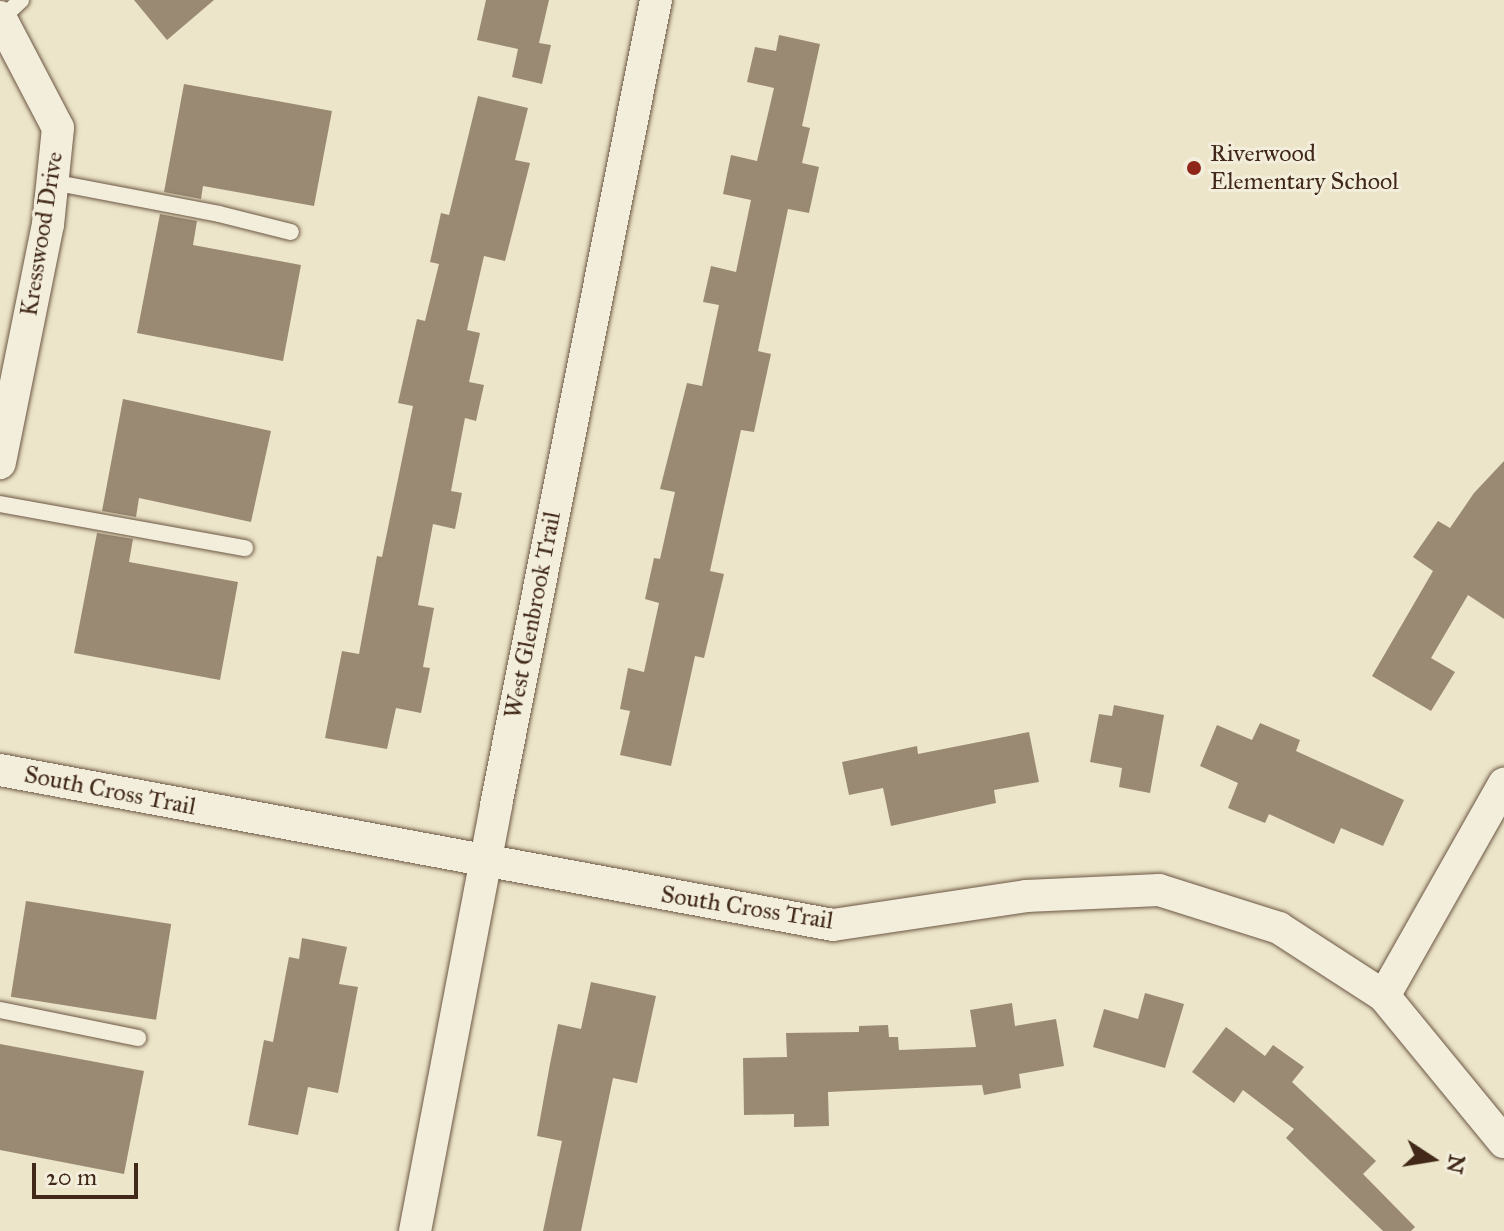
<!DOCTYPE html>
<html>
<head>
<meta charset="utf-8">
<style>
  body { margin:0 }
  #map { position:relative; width:1504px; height:1231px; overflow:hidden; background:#ece5c9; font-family:"IM FELL Great Primer",serif }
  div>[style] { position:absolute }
  .building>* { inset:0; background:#9a8a74; transform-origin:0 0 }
  .roads { filter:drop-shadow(0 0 2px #6c5744) drop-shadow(0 0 2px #6c5744) }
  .service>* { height:16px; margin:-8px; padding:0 8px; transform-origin:8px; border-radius:8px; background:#f3eedc }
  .minor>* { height:32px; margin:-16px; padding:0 16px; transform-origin:16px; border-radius:16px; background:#f3eedc }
  .dots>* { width:22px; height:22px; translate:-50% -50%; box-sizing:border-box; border:4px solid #f3eedc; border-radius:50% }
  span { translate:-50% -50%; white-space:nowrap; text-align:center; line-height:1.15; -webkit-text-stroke:6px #f3eedc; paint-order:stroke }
  .poi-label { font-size:24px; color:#412818 }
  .left { translate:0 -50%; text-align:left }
  .street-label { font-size:24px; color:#412818 }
  .north { position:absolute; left:1392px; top:1119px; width:80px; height:80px; -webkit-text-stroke:6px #f3eedc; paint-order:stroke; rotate:102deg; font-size:22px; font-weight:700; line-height:32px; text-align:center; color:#412818 }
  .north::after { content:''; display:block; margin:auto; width:28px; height:36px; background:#412818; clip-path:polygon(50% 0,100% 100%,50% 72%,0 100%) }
  .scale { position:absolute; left:32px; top:1163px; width:106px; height:36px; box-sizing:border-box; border:4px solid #412818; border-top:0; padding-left:10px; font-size:24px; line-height:28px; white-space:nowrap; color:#412818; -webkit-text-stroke:6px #f3eedc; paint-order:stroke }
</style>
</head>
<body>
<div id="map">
  <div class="building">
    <div style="clip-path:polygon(134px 0,214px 0,167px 40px)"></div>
    <div style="clip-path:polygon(486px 0,549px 0,539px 43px,551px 45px,542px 84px,512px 77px,518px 49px,477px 40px)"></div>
    <div style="clip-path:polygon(779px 35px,820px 44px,802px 126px,810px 128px,802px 163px,819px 167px,809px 213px,788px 209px,758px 351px,771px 354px,754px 432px,741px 430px,710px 571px,724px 574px,704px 658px,695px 656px,671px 766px,620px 755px,630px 711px,620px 709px,628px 668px,644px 672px,659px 603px,645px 599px,654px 558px,660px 559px,675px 492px,660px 489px,687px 383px,702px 386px,719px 305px,703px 302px,711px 266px,736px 272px,751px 200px,723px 194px,731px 155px,757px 161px,774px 88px,747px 82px,755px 47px,776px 51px)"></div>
    <div style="clip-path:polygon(184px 84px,332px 111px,314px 206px,203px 186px,201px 199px,164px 192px)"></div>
    <div style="clip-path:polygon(478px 96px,528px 108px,515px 160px,530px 163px,505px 261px,484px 256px,467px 330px,480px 333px,469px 382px,484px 385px,476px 421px,465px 418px,451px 491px,462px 493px,455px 529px,433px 524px,418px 605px,434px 608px,423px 667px,430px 668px,421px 713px,396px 708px,387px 749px,325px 738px,342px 651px,359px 654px,377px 556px,382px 557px,413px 406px,398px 403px,417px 319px,425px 321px,439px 264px,430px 262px,441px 213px,449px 215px)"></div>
    <div style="clip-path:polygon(160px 214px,197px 221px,193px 245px,301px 265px,283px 361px,137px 333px)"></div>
    <div style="clip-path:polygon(123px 399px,271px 431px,251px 522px,139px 498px,136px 517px,102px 511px)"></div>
    <div style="clip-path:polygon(1504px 461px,1504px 619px,1468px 595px,1431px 658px,1455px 672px,1431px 711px,1372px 676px,1433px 571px,1413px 557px,1438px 521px,1450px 528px,1474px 493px)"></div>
    <div style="clip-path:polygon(97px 533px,133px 539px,129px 562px,238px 582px,220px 680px,74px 653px)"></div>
    <div style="clip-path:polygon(1114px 705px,1164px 715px,1150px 793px,1119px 787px,1122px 768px,1090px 762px,1099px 714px,1112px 716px)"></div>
    <div style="clip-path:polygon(1260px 723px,1300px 740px,1296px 751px,1404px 800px,1383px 846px,1341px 828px,1334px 844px,1269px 814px,1265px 823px,1228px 808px,1238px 783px,1200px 766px,1217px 725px,1252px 740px)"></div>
    <div style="clip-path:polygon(1029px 732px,1039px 782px,994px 790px,996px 803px,891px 826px,883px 788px,849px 795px,842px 762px,917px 746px,918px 754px)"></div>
    <div style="left:26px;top:901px;width:147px;height:97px;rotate:9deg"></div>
    <div style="clip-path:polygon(302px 938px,347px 947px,339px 984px,358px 987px,338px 1093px,308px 1087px,298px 1135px,248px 1125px,264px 1040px,273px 1042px,289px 957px,299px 959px)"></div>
    <div style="clip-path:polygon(591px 982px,656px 996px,637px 1083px,613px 1078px,581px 1231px,543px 1231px,562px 1141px,537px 1136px,550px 1064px,558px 1024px,581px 1029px)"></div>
    <div style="clip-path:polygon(1145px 993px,1184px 1004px,1165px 1068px,1093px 1047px,1104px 1009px,1138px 1019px)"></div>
    <div style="clip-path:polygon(1012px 1003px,1015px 1026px,1056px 1019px,1064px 1066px,1019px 1074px,1021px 1088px,984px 1095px,982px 1085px,828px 1092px,829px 1126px,794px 1127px,794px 1114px,744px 1115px,743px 1058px,787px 1057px,786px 1033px,859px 1032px,859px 1026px,888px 1025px,889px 1037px,898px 1037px,899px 1050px,976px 1047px,970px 1010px)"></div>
    <div style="clip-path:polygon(1226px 1027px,1265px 1056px,1273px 1045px,1304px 1067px,1292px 1082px,1376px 1161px,1363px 1174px,1415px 1227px,1411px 1231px,1383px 1231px,1286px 1138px,1294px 1129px,1243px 1090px,1234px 1103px,1192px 1072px)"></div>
    <div style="clip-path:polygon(0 1044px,144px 1071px,124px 1174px,0 1150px)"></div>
  </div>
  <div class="roads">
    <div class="service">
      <div style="left:2px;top:18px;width:26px;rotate:-43deg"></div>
      <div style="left:52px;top:182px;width:170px;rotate:10.8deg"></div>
      <div style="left:219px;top:214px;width:74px;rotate:14deg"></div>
      <div style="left:0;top:504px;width:249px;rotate:10.2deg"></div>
      <div style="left:0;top:1010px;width:141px;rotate:11.5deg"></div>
    </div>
    <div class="minor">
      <div style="left:0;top:17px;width:125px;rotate:62.4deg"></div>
      <div style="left:58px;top:128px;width:97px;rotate:95.9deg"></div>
      <div style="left:48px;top:224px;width:244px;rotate:101.4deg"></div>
      <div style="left:0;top:770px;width:847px;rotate:10.54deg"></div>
      <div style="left:833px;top:925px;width:195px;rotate:-8.5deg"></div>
      <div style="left:1026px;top:896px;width:133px;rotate:-2.6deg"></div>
      <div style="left:1159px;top:890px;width:126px;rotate:17.6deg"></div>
      <div style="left:1279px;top:928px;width:125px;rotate:32.9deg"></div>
      <div style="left:1384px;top:996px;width:189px;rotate:50.6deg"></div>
      <div style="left:1384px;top:996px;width:244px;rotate:-60.5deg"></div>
      <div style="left:415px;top:1231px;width:434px;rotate:-79.2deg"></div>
      <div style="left:496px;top:805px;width:821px;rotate:-78.76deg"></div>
    </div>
  </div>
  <div class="dots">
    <div style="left:1194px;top:168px;background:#8f2418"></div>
  </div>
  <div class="poi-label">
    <span class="left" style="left:1210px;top:168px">Riverwood<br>Elementary School</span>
  </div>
  <div class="street-label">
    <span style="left:42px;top:234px;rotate:-81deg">Kresswood Drive</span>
    <span style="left:533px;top:615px;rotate:-79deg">West Glenbrook Trail</span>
    <span style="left:110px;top:791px;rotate:11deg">South Cross Trail</span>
    <span style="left:747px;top:908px;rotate:9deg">South Cross Trail</span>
  </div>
  <div class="north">N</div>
  <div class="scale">20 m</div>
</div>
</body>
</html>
